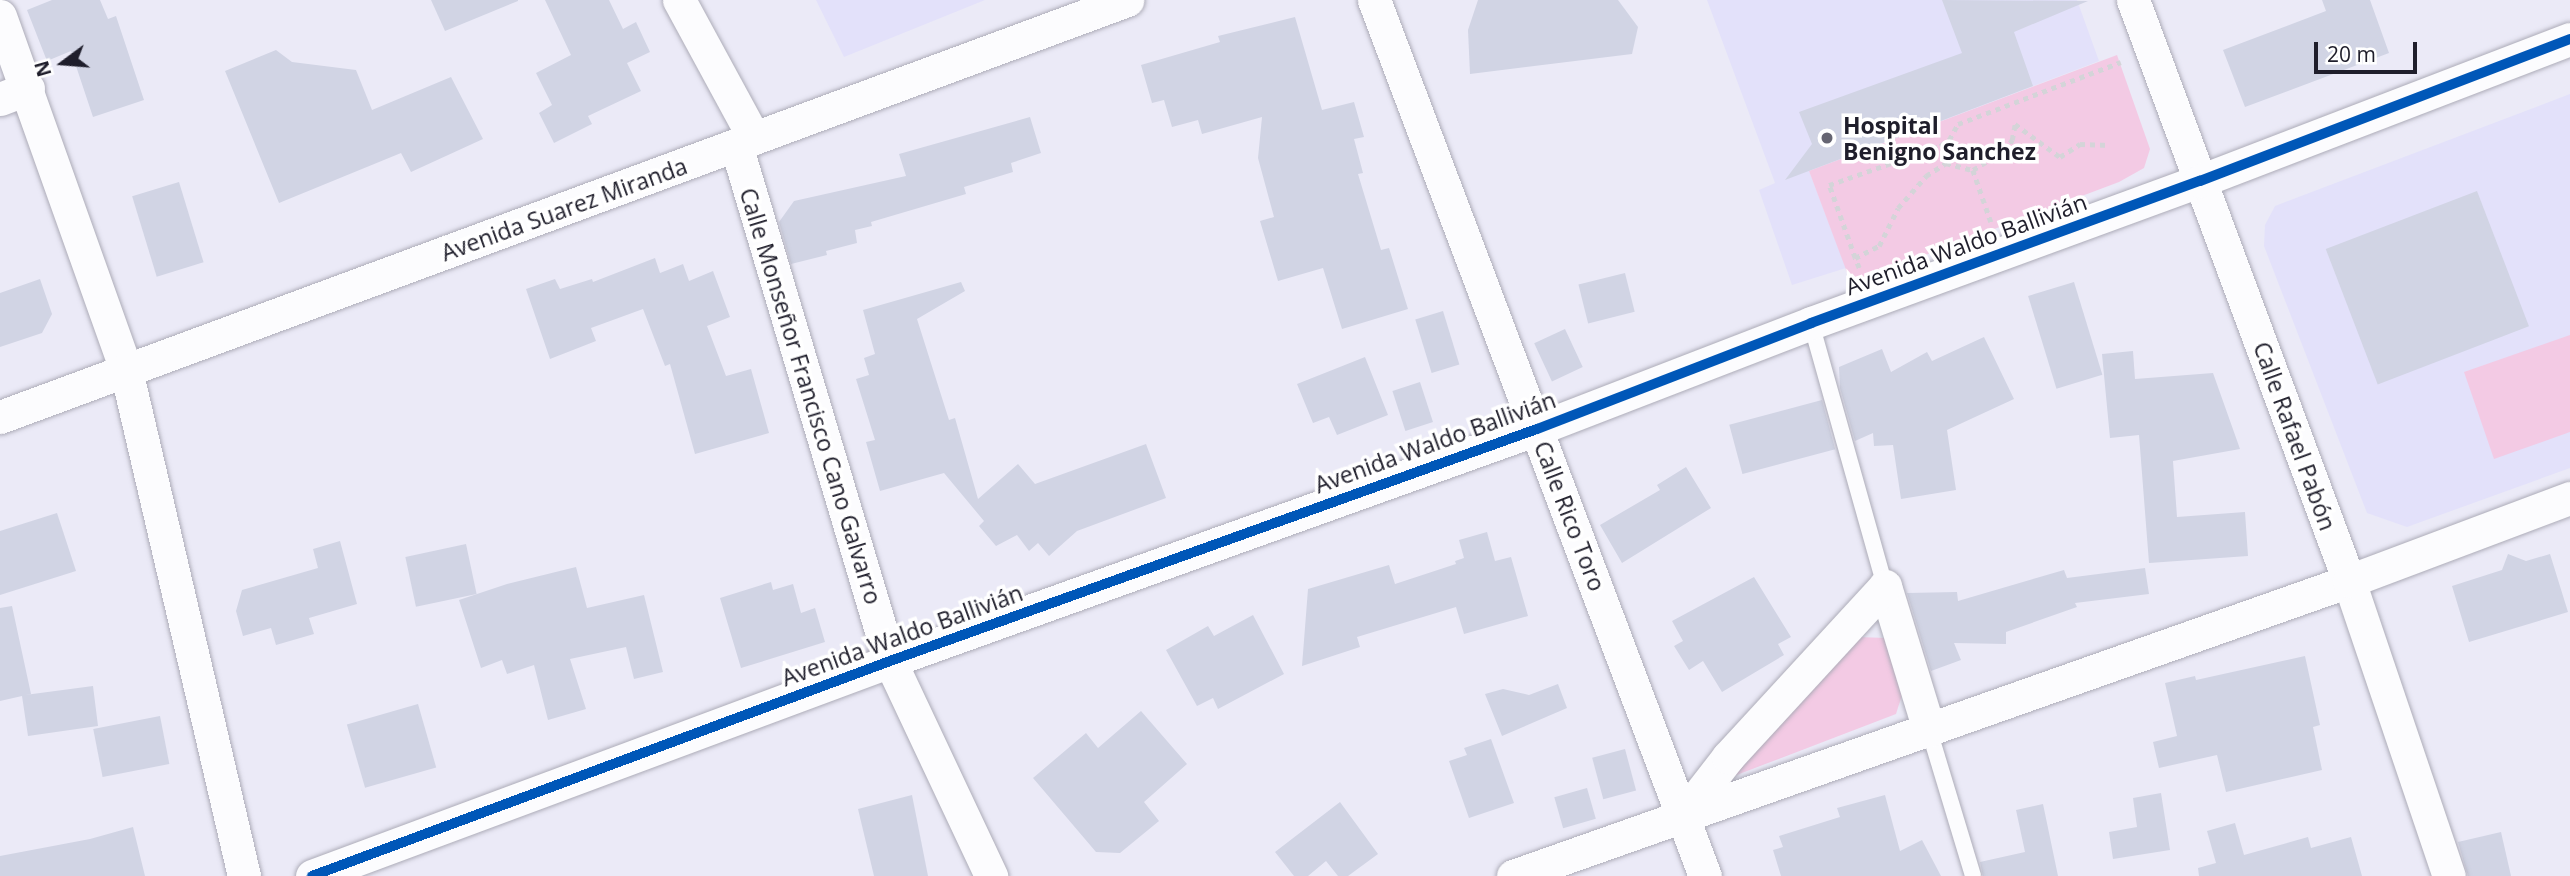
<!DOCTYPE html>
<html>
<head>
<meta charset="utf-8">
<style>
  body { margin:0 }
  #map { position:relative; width:2570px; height:876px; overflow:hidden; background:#ebeaf7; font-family:"Open Sans",sans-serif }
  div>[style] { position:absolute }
  .built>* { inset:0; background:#e3e1fa }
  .green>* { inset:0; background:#f3cae4 }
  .building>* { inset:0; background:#d1d4e4; transform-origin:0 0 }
  .path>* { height:4.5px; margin-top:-2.25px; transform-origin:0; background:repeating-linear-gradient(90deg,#d4d4d8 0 5px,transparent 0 10px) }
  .roads { filter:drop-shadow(0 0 2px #adacb8) drop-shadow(0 0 2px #adacb8) }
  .service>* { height:16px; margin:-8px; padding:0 8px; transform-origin:8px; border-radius:8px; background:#fcfcfe }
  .minor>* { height:33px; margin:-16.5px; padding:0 16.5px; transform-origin:16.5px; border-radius:16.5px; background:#fcfcfe }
  .cycleway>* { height:10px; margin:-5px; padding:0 5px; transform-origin:5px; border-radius:5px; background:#0057b8 }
  .dots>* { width:19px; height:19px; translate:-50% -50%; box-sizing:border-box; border:4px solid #fff; border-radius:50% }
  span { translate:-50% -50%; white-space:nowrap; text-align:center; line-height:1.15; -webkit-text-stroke:7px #fff; paint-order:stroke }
  .poi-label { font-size:23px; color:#1f1e2b; font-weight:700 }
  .left { translate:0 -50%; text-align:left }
  .street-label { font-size:23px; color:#1f1e2b }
  .north { position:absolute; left:28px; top:28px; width:70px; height:70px; -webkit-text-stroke:5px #fff; paint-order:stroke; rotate:254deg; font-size:19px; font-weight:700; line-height:28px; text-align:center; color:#1f1e2b }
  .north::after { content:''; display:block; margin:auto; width:24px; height:32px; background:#1f1e2b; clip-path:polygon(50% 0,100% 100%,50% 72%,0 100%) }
  .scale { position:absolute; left:2314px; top:42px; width:103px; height:32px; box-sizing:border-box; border:4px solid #1f1e2b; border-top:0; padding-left:9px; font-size:21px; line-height:24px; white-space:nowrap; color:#1f1e2b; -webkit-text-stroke:5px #fff; paint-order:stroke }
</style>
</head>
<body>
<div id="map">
  <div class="built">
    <div style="clip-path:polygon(816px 0,985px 0,844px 57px)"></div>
    <div style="clip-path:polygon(1707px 0,2077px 0,2099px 61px,1809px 171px,1846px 268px,1792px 285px,1759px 190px,1775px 183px)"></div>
    <div style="clip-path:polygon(2570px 94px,2570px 468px,2407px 527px,2367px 513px,2264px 246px,2265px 225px,2275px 206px)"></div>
  </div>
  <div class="green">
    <div style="clip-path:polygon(2117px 55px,2150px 149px,2144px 168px,2119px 182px,1851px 283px,1809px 171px)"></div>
    <div style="clip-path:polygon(2570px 335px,2570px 432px,2494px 459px,2464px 372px)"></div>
    <div style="clip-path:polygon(1858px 637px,1886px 638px,1902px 695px,1896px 714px,1734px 776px)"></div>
  </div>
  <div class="building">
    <div style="clip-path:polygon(52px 0,100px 0,108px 19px,116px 16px,144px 100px,93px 117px,71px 51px,47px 61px,27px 10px)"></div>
    <div style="clip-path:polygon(431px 0,518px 0,518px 1px,445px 31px)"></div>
    <div style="clip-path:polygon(545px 0,609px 0,623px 29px,636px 22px,650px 52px,627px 63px,641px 91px,588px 116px,592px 124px,554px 143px,539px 113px,552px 105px,536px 73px,571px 55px)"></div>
    <div style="clip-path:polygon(1478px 0,1618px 0,1638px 27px,1632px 54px,1470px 74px,1468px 30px)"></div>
    <div style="clip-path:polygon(1942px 0,2088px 1px,2014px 32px,2033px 86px,1785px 180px,1812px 144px,1799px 112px,1962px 53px)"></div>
    <div style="clip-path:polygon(2322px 0,2370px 0,2389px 53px,2245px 107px,2223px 50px,2326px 11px)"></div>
    <div style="clip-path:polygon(1295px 17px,1322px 110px,1354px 102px,1364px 137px,1354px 139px,1363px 173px,1358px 174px,1381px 250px,1389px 248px,1408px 309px,1342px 329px,1323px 268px,1278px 281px,1260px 221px,1274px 217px,1258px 158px,1262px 117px,1202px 134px,1198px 120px,1172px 127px,1164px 100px,1152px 103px,1141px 65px,1220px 42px,1218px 36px)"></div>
    <div style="clip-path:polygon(276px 50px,292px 62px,356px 70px,372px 110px,451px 77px,483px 139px,411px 172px,401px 153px,279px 203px,225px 71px)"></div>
    <div style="clip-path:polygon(1030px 117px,1041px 153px,1011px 163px,1013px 172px,964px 187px,966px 194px,871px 222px,872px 226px,855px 230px,857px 243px,826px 251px,827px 255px,791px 264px,779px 222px,794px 201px,906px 176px,899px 154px)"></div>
    <div style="left:179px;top:182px;width:84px;height:49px;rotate:73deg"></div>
    <div style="left:2477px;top:191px;width:145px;height:162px;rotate:69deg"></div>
    <div style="clip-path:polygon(655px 258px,660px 273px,683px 264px,689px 281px,713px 271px,730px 317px,707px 326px,726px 376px,751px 369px,769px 433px,695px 454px,670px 364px,665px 366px,643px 309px,591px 328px,596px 341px,550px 359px,526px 289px,555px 279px,560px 289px,592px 279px,593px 282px)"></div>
    <div style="left:1625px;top:273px;width:40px;height:48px;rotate:76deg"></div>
    <div style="clip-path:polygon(40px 279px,52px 314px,42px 333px,0 347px,0 293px)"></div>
    <div style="clip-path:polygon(961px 282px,965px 291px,917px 319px,949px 420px,955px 418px,978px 499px,1018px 464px,1035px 484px,1146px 444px,1166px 498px,1077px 531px,1049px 556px,1038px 543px,1029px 551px,1017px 535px,996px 546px,979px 526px,984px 521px,944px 473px,880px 491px,866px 442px,875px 440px,856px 379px,869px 375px,864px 358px,875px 354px,863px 310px)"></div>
    <div style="left:2074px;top:282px;width:97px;height:48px;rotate:73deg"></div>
    <div style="left:1443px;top:311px;width:56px;height:29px;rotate:73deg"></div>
    <div style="left:1565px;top:329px;width:42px;height:34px;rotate:65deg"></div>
    <div style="clip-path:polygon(1984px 337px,2014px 399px,1947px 430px,1956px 490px,1901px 499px,1893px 445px,1874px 446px,1873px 433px,1855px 441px,1840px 388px,1839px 367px,1882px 349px,1891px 372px,1927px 352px,1932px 361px)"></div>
    <div style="clip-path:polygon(2133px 351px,2135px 379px,2213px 373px,2240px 449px,2173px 461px,2177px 517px,2245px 512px,2248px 556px,2149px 563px,2139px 435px,2110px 438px,2102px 354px)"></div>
    <div style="clip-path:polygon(1365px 357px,1388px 415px,1337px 435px,1329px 417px,1313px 423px,1297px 384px)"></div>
    <div style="left:1420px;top:382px;width:42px;height:29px;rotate:72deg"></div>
    <div style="left:1822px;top:400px;width:51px;height:96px;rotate:75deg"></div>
    <div style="clip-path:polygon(1686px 467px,1711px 508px,1622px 563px,1600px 525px,1660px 490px,1657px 485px)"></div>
    <div style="clip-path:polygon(57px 513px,76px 571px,0 595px,0 531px)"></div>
    <div style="clip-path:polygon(1487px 532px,1495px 561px,1511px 557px,1528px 616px,1464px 634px,1456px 607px,1357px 637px,1360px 647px,1302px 666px,1308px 589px,1389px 565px,1395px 584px,1456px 564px,1455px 561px,1464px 558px,1459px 540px)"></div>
    <div style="clip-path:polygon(340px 541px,357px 604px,309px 618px,314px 634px,276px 645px,271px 628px,243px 636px,236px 611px,242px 590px,318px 568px,313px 549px)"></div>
    <div style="left:466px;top:544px;width:51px;height:62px;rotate:78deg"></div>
    <div style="clip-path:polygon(2508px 554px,2526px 561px,2550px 554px,2568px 612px,2469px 642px,2452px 586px,2502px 570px)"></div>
    <div style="clip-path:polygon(576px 567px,587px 608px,644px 595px,663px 672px,634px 679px,626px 647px,570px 659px,586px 709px,548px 720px,534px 665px,507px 674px,502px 660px,481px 668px,459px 600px,507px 584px)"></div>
    <div style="clip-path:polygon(2145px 568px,2149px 594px,2075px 603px,2077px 607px,2006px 632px,2006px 644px,1954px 643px,1961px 660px,1931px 671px,1907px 593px,1957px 592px,1958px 601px,2064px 570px,2067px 578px)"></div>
    <div style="clip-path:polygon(1754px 577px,1791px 637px,1778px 644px,1784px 655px,1722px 692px,1703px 661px,1689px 670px,1674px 646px,1683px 641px,1672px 621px)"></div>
    <div style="clip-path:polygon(771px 582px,773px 590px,793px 584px,801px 613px,815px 608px,825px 642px,741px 668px,720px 598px)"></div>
    <div style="clip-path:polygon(12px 606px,31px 694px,25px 695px,93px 686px,98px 726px,28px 736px,22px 696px,0 701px,0 608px)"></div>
    <div style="clip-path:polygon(1253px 615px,1284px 674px,1218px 709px,1213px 698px,1197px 706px,1166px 650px,1208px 626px,1214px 636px)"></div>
    <div style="clip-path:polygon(2305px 656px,2320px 725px,2313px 727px,2322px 770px,2226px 792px,2217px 755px,2159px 768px,2153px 742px,2177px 736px,2165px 683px,2195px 676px,2196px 680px)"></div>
    <div style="clip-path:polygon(1558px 684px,1567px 708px,1502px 736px,1485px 694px,1503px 689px,1529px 695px)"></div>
    <div style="left:418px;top:704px;width:66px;height:74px;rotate:74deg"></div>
    <div style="clip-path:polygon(1141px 711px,1187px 764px,1144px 802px,1159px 821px,1120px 853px,1096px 852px,1033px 778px,1086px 733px,1098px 748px)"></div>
    <div style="left:160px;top:716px;width:49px;height:68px;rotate:79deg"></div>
    <div style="clip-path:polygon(1491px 739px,1514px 803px,1469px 818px,1449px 761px,1467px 755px,1464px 748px)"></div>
    <div style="left:1625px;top:749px;width:43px;height:34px;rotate:75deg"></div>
    <div style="left:1587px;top:788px;width:32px;height:34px;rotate:74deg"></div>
    <div style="clip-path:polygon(2161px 793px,2170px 850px,2113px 859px,2109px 832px,2137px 827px,2133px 798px)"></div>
    <div style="clip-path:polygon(912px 795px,928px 876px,874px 876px,858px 809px)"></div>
    <div style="clip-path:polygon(1885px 795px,1900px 851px,1922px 840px,1941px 876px,1781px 876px,1773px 850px,1783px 847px,1779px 836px,1840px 817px,1837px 808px)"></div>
    <div style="clip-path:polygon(1340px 802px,1378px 854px,1348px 876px,1338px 876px,1326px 861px,1308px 876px,1294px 876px,1275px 852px)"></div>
    <div style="clip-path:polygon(2043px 804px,2058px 876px,1983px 876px,1980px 862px,2025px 852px,2016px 810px)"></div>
    <div style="clip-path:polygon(2235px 823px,2244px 855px,2308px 837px,2311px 848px,2351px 837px,2362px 876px,2199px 876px,2198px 868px,2216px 863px,2207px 831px)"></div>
    <div style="clip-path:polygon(133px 827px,145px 876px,0 876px,0 856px,90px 839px)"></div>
    <div style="clip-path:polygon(2501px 832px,2511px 876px,2468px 876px,2458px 842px)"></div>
  </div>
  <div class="path">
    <div style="left:1973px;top:170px;width:36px;rotate:-32deg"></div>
    <div style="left:2004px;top:151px;width:14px;rotate:-54deg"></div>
    <div style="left:2012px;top:140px;width:16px;rotate:-79deg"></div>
    <div style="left:2015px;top:124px;width:56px;rotate:36.3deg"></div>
    <div style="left:2060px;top:157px;width:24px;rotate:-33deg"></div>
    <div style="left:2080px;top:144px;width:30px;rotate:2deg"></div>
    <div style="left:1855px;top:258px;width:77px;rotate:-109.6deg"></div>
    <div style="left:1829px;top:185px;width:118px;rotate:-19.4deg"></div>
    <div style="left:1940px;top:146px;width:11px;rotate:-34deg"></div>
    <div style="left:1949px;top:140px;width:18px;rotate:-61deg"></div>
    <div style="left:1958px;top:124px;width:174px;rotate:-20.8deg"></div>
    <div style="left:1859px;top:268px;width:11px;rotate:-112deg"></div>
    <div style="left:1855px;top:258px;width:27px;rotate:-27deg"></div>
    <div style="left:1879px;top:246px;width:42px;rotate:-63.4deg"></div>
    <div style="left:1898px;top:208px;width:43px;rotate:-48.8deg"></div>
    <div style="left:1926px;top:176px;width:24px;rotate:-33deg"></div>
    <div style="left:1946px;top:163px;width:28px;rotate:15deg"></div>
    <div style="left:1973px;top:170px;width:55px;rotate:70.9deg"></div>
  </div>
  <div class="roads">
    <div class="service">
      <div style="left:1811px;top:323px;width:273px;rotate:74.3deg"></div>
      <div style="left:1929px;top:730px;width:152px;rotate:73.2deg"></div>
    </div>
    <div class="minor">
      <div style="left:679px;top:0;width:157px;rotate:61.5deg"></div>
      <div style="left:1374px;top:0;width:936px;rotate:69.3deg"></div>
      <div style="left:2133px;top:0;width:620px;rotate:69.61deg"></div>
      <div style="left:2349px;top:581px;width:311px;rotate:71.3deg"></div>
      <div style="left:0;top:16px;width:376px;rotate:70.4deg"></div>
      <div style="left:126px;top:370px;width:520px;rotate:76.87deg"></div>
      <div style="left:0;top:99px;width:30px;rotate:-21deg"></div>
      <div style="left:736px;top:145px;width:538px;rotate:73.38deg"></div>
      <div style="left:890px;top:661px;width:238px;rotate:64.8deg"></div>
      <div style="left:0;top:417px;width:1202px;rotate:-20.3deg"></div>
      <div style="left:1885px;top:586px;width:151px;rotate:73deg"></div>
      <div style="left:1683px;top:815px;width:73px;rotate:-52.2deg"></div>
      <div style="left:1728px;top:757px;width:232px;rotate:-47.4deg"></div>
      <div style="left:312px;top:876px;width:617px;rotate:-20.4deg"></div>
      <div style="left:890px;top:661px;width:687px;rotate:-19.73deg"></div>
      <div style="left:1537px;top:429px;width:294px;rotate:-21.1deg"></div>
      <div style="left:1811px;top:323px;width:414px;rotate:-20.1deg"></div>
      <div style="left:2200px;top:181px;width:396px;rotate:-21deg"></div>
      <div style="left:1513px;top:876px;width:887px;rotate:-19.44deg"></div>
      <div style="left:2349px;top:581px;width:236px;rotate:-20.6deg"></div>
    </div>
  </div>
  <div class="cycleway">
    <div style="left:312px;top:876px;width:617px;rotate:-20.4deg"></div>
    <div style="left:890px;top:661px;width:687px;rotate:-19.73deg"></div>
    <div style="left:1537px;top:429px;width:294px;rotate:-21.1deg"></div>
    <div style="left:1811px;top:323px;width:414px;rotate:-20.1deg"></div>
    <div style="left:2200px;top:181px;width:396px;rotate:-21deg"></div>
  </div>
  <div class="dots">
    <div style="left:1827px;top:138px;background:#666572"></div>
  </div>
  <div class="poi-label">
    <span class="left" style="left:1843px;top:138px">Hospital<br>Benigno Sanchez</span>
  </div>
  <div class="street-label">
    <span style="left:564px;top:209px;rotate:-20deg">Avenida Suarez Miranda</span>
    <span style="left:1966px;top:244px;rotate:-20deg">Avenida Waldo Ballivián</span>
    <span style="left:811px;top:396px;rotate:73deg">Calle Monseñor Francisco Cano Galvarro</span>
    <span style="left:2295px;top:436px;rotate:70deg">Calle Rafael Pabón</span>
    <span style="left:1435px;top:442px;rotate:-20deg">Avenida Waldo Ballivián</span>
    <span style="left:1570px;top:516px;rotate:69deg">Calle Rico Toro</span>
    <span style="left:902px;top:635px;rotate:-20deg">Avenida Waldo Ballivián</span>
  </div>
  <div class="north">N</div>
  <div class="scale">20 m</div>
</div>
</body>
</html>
